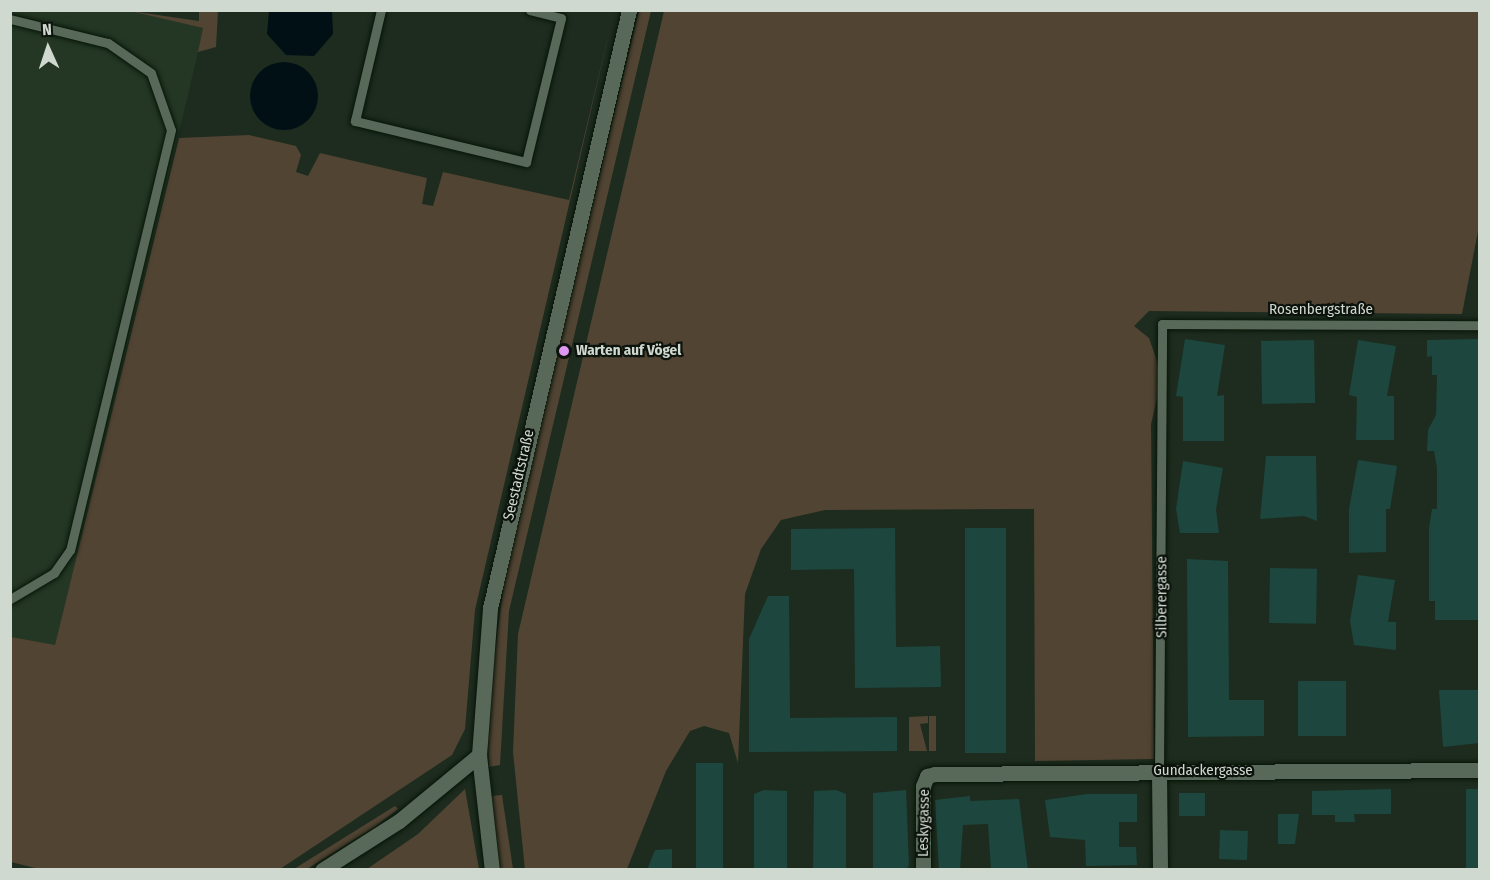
<!DOCTYPE html>
<html>
<head>
<meta charset="utf-8">
<style>
  body { margin:0 }
  #map { position:relative; width:1490px; height:880px; overflow:hidden; background:#1d2c1e; font-family:"Fira Sans Condensed",sans-serif }
  div>[style] { position:absolute }
  .built>* { inset:0; background:#233724 }
  .green>* { inset:0; background:#514433; transform-origin:0 0 }
  .water>* { inset:0; background:#001015 }
  .round { border-radius:50% }
  .building>* { inset:0; background:#1d463e; transform-origin:0 0 }
  .roads { filter:drop-shadow(0 0 2px #071408) drop-shadow(0 0 2px #071408) }
  .service>* { height:9px; margin:-4.5px; padding:0 4.5px; transform-origin:4.5px; border-radius:4.5px; background:#586959 }
  .minor>* { height:15px; margin:-7.5px; padding:0 7.5px; transform-origin:7.5px; border-radius:7.5px; background:#586959 }
  .tertiary>* { height:15px; margin:-7.5px; padding:0 7.5px; transform-origin:7.5px; border-radius:7.5px; background:#586959 }
  .dots>* { width:16px; height:16px; translate:-50% -50%; box-sizing:border-box; border:3px solid #0c130c; border-radius:50% }
  span { translate:-50% -50%; white-space:nowrap; text-align:center; line-height:1.15; -webkit-text-stroke:4.5px #0c130c; paint-order:stroke }
  .street-label { font-size:15px; color:#d0d9d0 }
  .poi-label { font-size:15px; color:#d0d9d0; font-weight:700 }
  .left { translate:0 -50%; text-align:left }
  .frame { position:absolute; inset:0; border:12px solid #d0d9d0; pointer-events:none }
  .north { position:absolute; left:18px; top:18px; width:60px; height:60px; -webkit-text-stroke:4px #0c130c; paint-order:stroke; rotate:357deg; font-size:16px; font-weight:700; line-height:24px; text-align:center; color:#d0d9d0 }
  .north::after { content:''; display:block; margin:auto; width:21px; height:27px; background:#d0d9d0; clip-path:polygon(50% 0,100% 100%,50% 72%,0 100%) }
</style>
</head>
<body>
<div id="map">
  <div class="built">
    <div style="clip-path:polygon(10px 11px,130px 11px,204px 28px,55px 646px,11px 637px)"></div>
  </div>
  <div class="green">
    <div style="clip-path:polygon(130px 11px,199px 21px,199px 11px,218px 11px,216px 47px,198px 52px,203px 28px)"></div>
    <div style="clip-path:polygon(614px 11px,475px 610px,465px 729px,452px 755px,280px 869px,43px 870px,11px 862px,11px 637px,55px 645px,179px 138px,249px 135px,296px 146px,301px 155px,296px 172px,308px 176px,320px 153px,427px 178px,422px 204px,433px 206px,443px 172px,569px 200px)"></div>
    <div style="clip-path:polygon(639px 11px,651px 11px,509px 611px,500px 765px,489px 767px,487px 715px,507px 560px)"></div>
    <div style="clip-path:polygon(664px 11px,1479px 11px,1479px 226px,1462px 314px,1149px 311px,1134px 326px,1149px 338px,1158px 364px,1158px 394px,1151px 424px,1154px 759px,1035px 761px,1034px 509px,825px 510px,781px 520px,761px 549px,745px 594px,738px 763px,729px 733px,704px 726px,690px 731px,666px 771px,627px 869px,525px 870px,513px 752px,518px 634px)"></div>
    <div style="clip-path:polygon(928px 716px,928px 723px,920px 724px,927px 751px,909px 751px,909px 717px)"></div>
    <div style="left:929px;top:716px;width:7px;height:35px"></div>
    <div style="clip-path:polygon(465px 789px,479px 869px,367px 869px,418px 834px)"></div>
    <div style="clip-path:polygon(502px 795px,513px 869px,500px 869px,491px 796px)"></div>
    <div style="clip-path:polygon(395px 806px,398px 809px,376px 826px,307px 869px,294px 869px)"></div>
  </div>
  <div class="water">
    <div style="clip-path:polygon(332px 10px,333px 34px,314px 56px,286px 55px,267px 34px,269px 11px)"></div>
    <div class="round" style="left:250px;top:62px;width:68px;height:68px"></div>
  </div>
  <div class="building">
    <div style="clip-path:polygon(1185px 339px,1225px 345px,1217px 396px,1224px 395px,1224px 441px,1183px 441px,1183px 397px,1176px 396px)"></div>
    <div style="clip-path:polygon(1479px 339px,1479px 620px,1435px 620px,1435px 601px,1429px 601px,1429px 528px,1432px 509px,1437px 509px,1437px 468px,1434px 451px,1427px 451px,1428px 430px,1436px 415px,1437px 375px,1432px 375px,1432px 356px,1427px 357px,1427px 340px)"></div>
    <div style="left:1314px;top:340px;width:63px;height:53px;rotate:89deg"></div>
    <div style="clip-path:polygon(1358px 340px,1396px 346px,1387px 396px,1394px 396px,1394px 440px,1356px 440px,1357px 397px,1349px 395px)"></div>
    <div style="clip-path:polygon(1266px 456px,1316px 456px,1317px 521px,1304px 516px,1260px 519px)"></div>
    <div style="clip-path:polygon(1358px 460px,1397px 466px,1390px 509px,1386px 509px,1386px 552px,1349px 553px,1349px 509px)"></div>
    <div style="clip-path:polygon(1183px 461px,1223px 468px,1216px 510px,1219px 533px,1180px 533px,1176px 509px)"></div>
    <div style="clip-path:polygon(895px 528px,896px 647px,940px 646px,941px 687px,855px 688px,854px 569px,791px 570px,791px 529px)"></div>
    <div style="left:965px;top:528px;width:41px;height:225px"></div>
    <div style="clip-path:polygon(1187px 559px,1228px 561px,1229px 700px,1264px 700px,1264px 736px,1188px 737px)"></div>
    <div style="left:1270px;top:568px;width:47px;height:55px;rotate:1deg"></div>
    <div style="clip-path:polygon(1358px 575px,1395px 580px,1388px 622px,1396px 622px,1396px 650px,1354px 645px,1350px 621px)"></div>
    <div style="clip-path:polygon(768px 596px,789px 596px,790px 718px,897px 717px,897px 751px,749px 752px,749px 639px)"></div>
    <div style="left:1298px;top:681px;width:48px;height:55px"></div>
    <div style="clip-path:polygon(1439px 690px,1479px 690px,1479px 743px,1443px 747px)"></div>
    <div style="left:696px;top:763px;width:27px;height:107px"></div>
    <div style="clip-path:polygon(1391px 789px,1391px 814px,1354px 814px,1355px 822px,1335px 822px,1335px 815px,1312px 815px,1312px 791px)"></div>
    <div style="left:1466px;top:789px;width:13px;height:81px"></div>
    <div style="clip-path:polygon(764px 790px,787px 791px,787px 870px,754px 870px,754px 794px)"></div>
    <div style="clip-path:polygon(836px 790px,846px 794px,846px 870px,813px 870px,814px 791px)"></div>
    <div style="clip-path:polygon(906px 790px,909px 865px,906px 870px,873px 870px,873px 793px)"></div>
    <div style="left:1179px;top:793px;width:26px;height:23px"></div>
    <div style="clip-path:polygon(1087px 794px,1137px 794px,1137px 822px,1119px 822px,1119px 847px,1136px 847px,1137px 865px,1086px 866px,1085px 840px,1050px 837px,1045px 800px)"></div>
    <div style="clip-path:polygon(970px 796px,970px 801px,1019px 799px,1028px 870px,991px 870px,988px 824px,963px 825px,960px 870px,939px 870px,935px 800px)"></div>
    <div style="clip-path:polygon(1278px 814px,1299px 814px,1295px 844px,1278px 844px)"></div>
    <div style="left:1220px;top:830px;width:28px;height:29px;rotate:2deg"></div>
    <div style="clip-path:polygon(672px 849px,672px 870px,647px 870px,655px 850px)"></div>
  </div>
  <div class="roads">
    <div class="service">
      <div style="left:381px;top:10px;width:114px;rotate:103.2deg"></div>
      <div style="left:355px;top:121px;width:176px;rotate:13.5deg"></div>
      <div style="left:526px;top:162px;width:148px;rotate:-76.3deg"></div>
      <div style="left:561px;top:18px;width:32px;rotate:-166deg"></div>
      <div style="left:10px;top:19px;width:101px;rotate:13.8deg"></div>
      <div style="left:108px;top:43px;width:52px;rotate:34.9deg"></div>
      <div style="left:151px;top:73px;width:60px;rotate:70.7deg"></div>
      <div style="left:171px;top:130px;width:432px;rotate:103.5deg"></div>
      <div style="left:70px;top:550px;width:28px;rotate:125deg"></div>
      <div style="left:54px;top:573px;width:51px;rotate:149.4deg"></div>
      <div style="left:1159px;top:772px;width:448px;rotate:-89.6deg"></div>
      <div style="left:1162px;top:324px;width:318px;rotate:0.2deg"></div>
    </div>
    <div class="minor">
      <div style="left:479px;top:755px;width:116px;rotate:83.6deg"></div>
      <div style="left:1159px;top:772px;width:98px;rotate:89.4deg"></div>
      <div style="left:923px;top:870px;width:84px;rotate:-90deg"></div>
      <div style="left:923px;top:786px;width:11px;rotate:-68deg"></div>
      <div style="left:927px;top:776px;width:8px;rotate:-14deg"></div>
      <div style="left:935px;top:774px;width:545px;rotate:-0.42deg"></div>
    </div>
    <div class="tertiary">
      <div style="left:322px;top:870px;width:91px;rotate:-32.5deg"></div>
      <div style="left:399px;top:821px;width:104px;rotate:-39.5deg"></div>
      <div style="left:479px;top:755px;width:147px;rotate:-85.7deg"></div>
      <div style="left:490px;top:608px;width:614px;rotate:-76.91deg"></div>
    </div>
  </div>
  <div class="dots">
    <div style="left:564px;top:351px;background:#de98f2"></div>
  </div>
  <div class="street-label">
    <span style="left:1321px;top:310px">Rosenbergstraße</span>
    <span style="left:519px;top:475px;rotate:-77deg">Seestadtstraße</span>
    <span style="left:1162px;top:597px;rotate:-90deg">Silberergasse</span>
    <span style="left:1203px;top:771px">Gundackergasse</span>
    <span style="left:924px;top:823px;rotate:-89deg">Leskygasse</span>
  </div>
  <div class="poi-label">
    <span class="left" style="left:576px;top:351px">Warten auf Vögel</span>
  </div>
  <div class="frame"></div>
  <div class="north">N</div>
</div>
</body>
</html>
